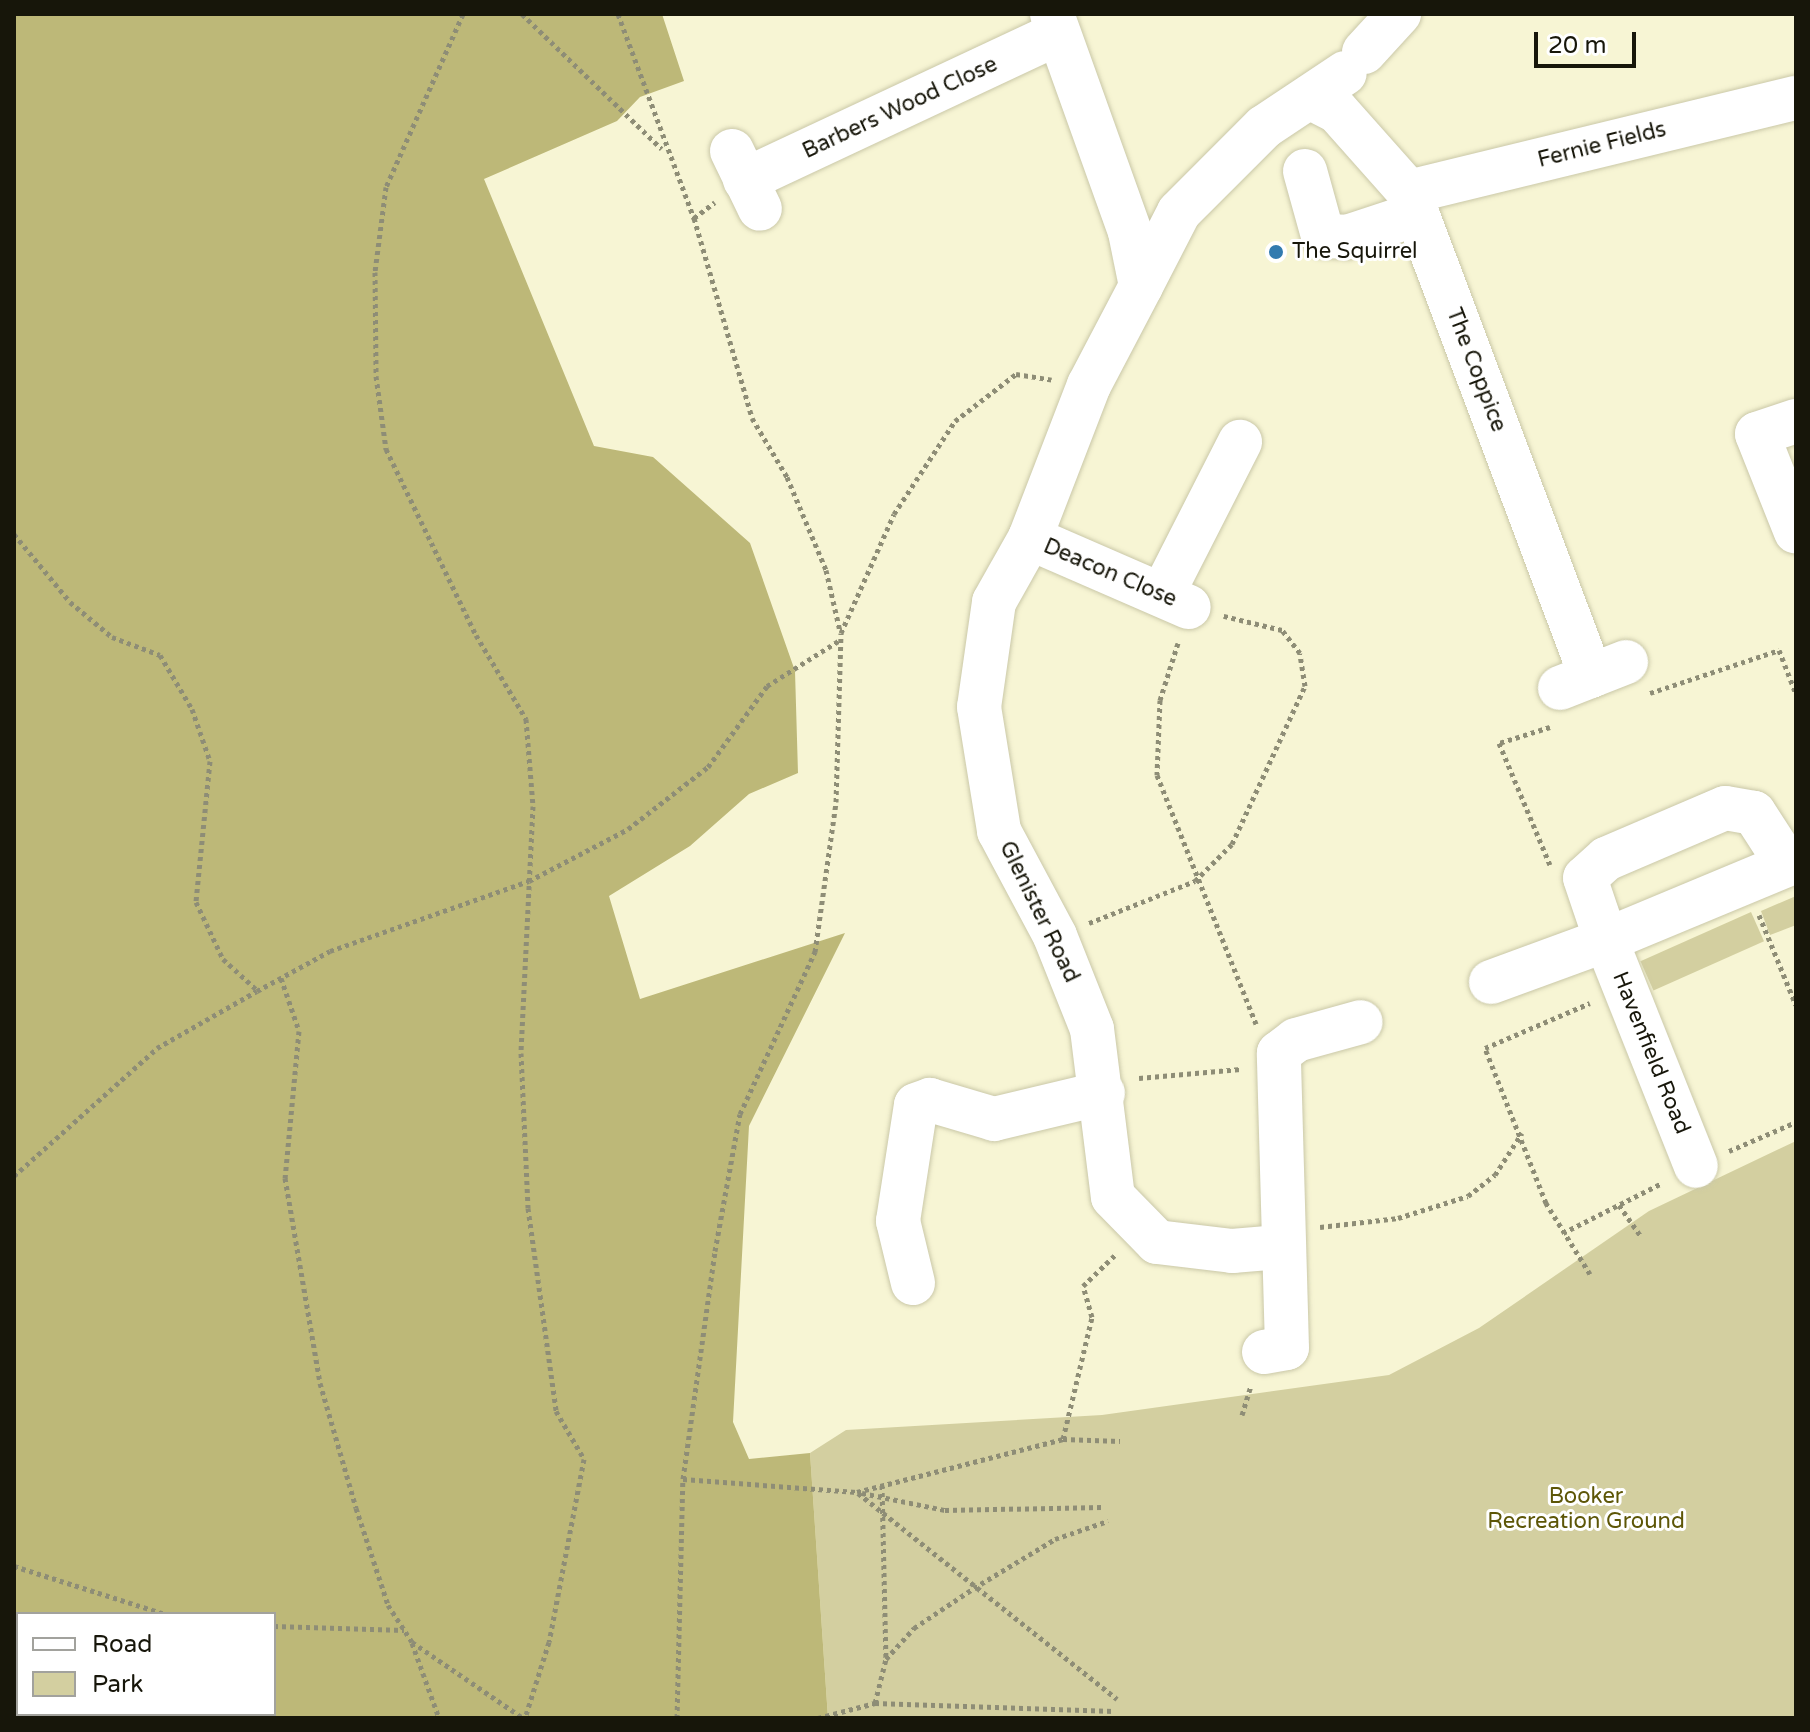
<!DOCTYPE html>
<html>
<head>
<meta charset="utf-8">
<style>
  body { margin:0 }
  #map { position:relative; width:1810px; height:1732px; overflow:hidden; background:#f7f5d4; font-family:"Varela Round",sans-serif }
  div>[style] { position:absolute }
  .green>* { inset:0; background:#d3cfa0; transform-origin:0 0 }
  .forest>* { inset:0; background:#bdb878 }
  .path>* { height:5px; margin-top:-2.5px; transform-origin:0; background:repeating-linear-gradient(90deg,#8e8d76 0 4px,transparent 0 8px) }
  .roads { filter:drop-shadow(0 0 2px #cac8a8) drop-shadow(0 0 2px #cac8a8) }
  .minor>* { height:44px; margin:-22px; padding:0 22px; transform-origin:22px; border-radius:22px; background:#fff }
  .dots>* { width:22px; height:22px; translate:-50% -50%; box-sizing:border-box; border:4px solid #fff; border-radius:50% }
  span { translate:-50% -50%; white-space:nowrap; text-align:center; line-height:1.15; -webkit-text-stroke:6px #fff; paint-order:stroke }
  .street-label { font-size:22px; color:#17160a }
  .poi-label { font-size:22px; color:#17160a }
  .left { translate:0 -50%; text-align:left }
  .park-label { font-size:22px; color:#5d5607 }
  .frame { position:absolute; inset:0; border:16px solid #17160a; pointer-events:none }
  .legend { position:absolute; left:16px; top:1612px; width:260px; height:104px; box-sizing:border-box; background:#fff; border:2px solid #a2a29d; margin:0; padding:10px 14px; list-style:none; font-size:24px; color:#17160a }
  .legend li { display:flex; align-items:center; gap:16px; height:40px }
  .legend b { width:40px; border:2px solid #a2a29d }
  .scale { position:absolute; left:1534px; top:32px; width:102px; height:36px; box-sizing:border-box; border:4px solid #17160a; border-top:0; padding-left:10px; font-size:24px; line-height:28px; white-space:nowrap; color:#17160a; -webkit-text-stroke:6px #fff; paint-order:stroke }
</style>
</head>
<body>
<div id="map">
  <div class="green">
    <div style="clip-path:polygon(1796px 896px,1796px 925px,1770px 935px,1761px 911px)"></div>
    <div style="left:1751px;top:912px;width:32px;height:121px;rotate:66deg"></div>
    <div style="clip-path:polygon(1796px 1141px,1796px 1718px,828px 1718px,810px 1453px,846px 1430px,1102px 1415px,1389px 1375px,1479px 1328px,1649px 1211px)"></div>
  </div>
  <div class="forest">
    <div style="clip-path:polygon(evenodd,14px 14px,662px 14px,684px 81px,640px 97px,617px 121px,484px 179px,594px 446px,653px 457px,750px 543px,795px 671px,798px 773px,749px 794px,690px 846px,609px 896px,640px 999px,845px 933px,749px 1126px,733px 1422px,749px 1459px,810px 1453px,828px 1718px,14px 1718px,14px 14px,18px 1614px,274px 1614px,274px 1714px,18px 1714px,18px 1614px)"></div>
  </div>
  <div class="path">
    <div style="left:463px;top:14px;width:189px;rotate:114deg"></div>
    <div style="left:386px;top:187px;width:86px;rotate:97.4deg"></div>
    <div style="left:375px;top:272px;width:104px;rotate:89.4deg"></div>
    <div style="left:376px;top:376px;width:74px;rotate:82.2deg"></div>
    <div style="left:386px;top:449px;width:207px;rotate:64.2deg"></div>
    <div style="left:476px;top:635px;width:98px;rotate:59.2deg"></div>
    <div style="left:526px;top:719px;width:87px;rotate:85.4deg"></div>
    <div style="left:533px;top:806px;width:247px;rotate:92.8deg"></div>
    <div style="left:521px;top:1053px;width:155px;rotate:87.4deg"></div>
    <div style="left:528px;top:1208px;width:205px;rotate:82.1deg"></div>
    <div style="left:556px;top:1411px;width:56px;rotate:59.7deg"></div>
    <div style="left:584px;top:1459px;width:186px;rotate:100.8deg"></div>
    <div style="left:549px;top:1642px;width:80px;rotate:107.5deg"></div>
    <div style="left:522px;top:14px;width:194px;rotate:44deg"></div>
    <div style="left:618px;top:14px;width:218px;rotate:69.6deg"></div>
    <div style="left:694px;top:218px;width:208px;rotate:73.8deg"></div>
    <div style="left:752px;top:418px;width:69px;rotate:59.3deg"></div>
    <div style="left:787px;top:477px;width:101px;rotate:67.2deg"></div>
    <div style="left:826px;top:570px;width:63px;rotate:77.1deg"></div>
    <div style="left:694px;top:218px;width:26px;rotate:-37deg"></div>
    <div style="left:14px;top:534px;width:88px;rotate:50.5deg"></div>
    <div style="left:70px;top:602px;width:55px;rotate:39.8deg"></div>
    <div style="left:112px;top:637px;width:51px;rotate:20.6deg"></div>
    <div style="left:160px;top:655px;width:63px;rotate:59.3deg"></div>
    <div style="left:192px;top:709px;width:55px;rotate:70.9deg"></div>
    <div style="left:210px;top:761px;width:142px;rotate:95.7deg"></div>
    <div style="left:196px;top:902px;width:63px;rotate:64.7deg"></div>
    <div style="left:223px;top:959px;width:46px;rotate:42.4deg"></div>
    <div style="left:1178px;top:643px;width:60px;rotate:107.5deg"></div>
    <div style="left:1160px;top:700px;width:75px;rotate:92.3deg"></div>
    <div style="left:1157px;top:775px;width:268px;rotate:68.3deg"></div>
    <div style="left:1650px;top:693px;width:136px;rotate:-18.4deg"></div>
    <div style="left:1779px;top:650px;width:47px;rotate:68.9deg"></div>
    <div style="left:1550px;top:727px;width:53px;rotate:162.6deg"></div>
    <div style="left:1499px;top:743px;width:132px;rotate:67.3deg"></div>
    <div style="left:1759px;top:915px;width:97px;rotate:67.7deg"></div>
    <div style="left:1089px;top:923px;width:114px;rotate:-21.6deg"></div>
    <div style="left:1195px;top:881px;width:52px;rotate:-45deg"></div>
    <div style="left:1232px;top:844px;width:174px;rotate:-65.2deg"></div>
    <div style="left:1305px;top:686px;width:33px;rotate:-99deg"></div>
    <div style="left:1300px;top:653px;width:29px;rotate:-128deg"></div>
    <div style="left:1282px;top:630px;width:60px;rotate:-166.4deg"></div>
    <div style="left:281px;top:978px;width:56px;rotate:71.2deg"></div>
    <div style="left:299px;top:1031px;width:148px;rotate:95.4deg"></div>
    <div style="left:285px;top:1178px;width:208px;rotate:80.3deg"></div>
    <div style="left:320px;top:1383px;width:130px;rotate:73.9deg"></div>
    <div style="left:356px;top:1508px;width:102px;rotate:71.7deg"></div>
    <div style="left:388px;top:1605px;width:44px;rotate:57deg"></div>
    <div style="left:412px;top:1642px;width:135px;rotate:34.4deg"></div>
    <div style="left:1139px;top:1078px;width:102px;rotate:-5deg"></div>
    <div style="left:1729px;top:1151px;width:73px;rotate:-23.4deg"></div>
    <div style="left:14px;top:1176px;width:192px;rotate:-41.8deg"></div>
    <div style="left:157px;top:1048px;width:115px;rotate:-29.7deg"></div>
    <div style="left:257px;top:991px;width:83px;rotate:-28.7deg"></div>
    <div style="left:330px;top:951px;width:211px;rotate:-19.4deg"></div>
    <div style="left:529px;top:881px;width:112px;rotate:-27.7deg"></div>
    <div style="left:628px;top:829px;width:101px;rotate:-37.8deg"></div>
    <div style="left:708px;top:767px;width:100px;rotate:-53.9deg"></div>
    <div style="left:767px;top:686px;width:86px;rotate:-32.2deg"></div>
    <div style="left:1619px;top:1205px;width:38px;rotate:55deg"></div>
    <div style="left:1320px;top:1227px;width:79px;rotate:-6.6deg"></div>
    <div style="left:1398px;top:1218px;width:73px;rotate:-17.4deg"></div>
    <div style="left:1468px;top:1196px;width:34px;rotate:-38deg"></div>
    <div style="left:1495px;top:1175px;width:50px;rotate:-57.3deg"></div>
    <div style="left:1563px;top:1233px;width:111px;rotate:-26.8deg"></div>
    <div style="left:1590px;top:1274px;width:84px;rotate:-121.8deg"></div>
    <div style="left:1546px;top:1203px;width:167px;rotate:-111.5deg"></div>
    <div style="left:1485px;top:1048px;width:114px;rotate:-23.2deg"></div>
    <div style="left:1242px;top:1415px;width:31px;rotate:-73deg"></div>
    <div style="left:1063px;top:1439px;width:125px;rotate:-76.6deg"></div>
    <div style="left:1092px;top:1317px;width:32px;rotate:-106deg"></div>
    <div style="left:1083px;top:1286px;width:46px;rotate:-44.1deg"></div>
    <div style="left:683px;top:1479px;width:174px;rotate:4.3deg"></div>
    <div style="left:857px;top:1492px;width:213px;rotate:-14.4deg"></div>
    <div style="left:1063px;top:1439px;width:57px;rotate:2deg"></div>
    <div style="left:882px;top:1485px;width:173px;rotate:88.7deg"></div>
    <div style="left:858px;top:1493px;width:331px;rotate:38.5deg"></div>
    <div style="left:862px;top:1493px;width:85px;rotate:11.6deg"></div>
    <div style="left:945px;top:1510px;width:157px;rotate:-1.1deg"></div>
    <div style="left:14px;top:1566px;width:158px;rotate:17.6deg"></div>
    <div style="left:274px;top:1626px;width:130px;rotate:1.8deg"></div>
    <div style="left:412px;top:1643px;width:80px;rotate:70.2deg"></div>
    <div style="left:875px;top:1703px;width:239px;rotate:1.9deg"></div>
    <div style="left:677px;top:1718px;width:239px;rotate:-88.6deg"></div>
    <div style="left:683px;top:1479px;width:230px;rotate:-82deg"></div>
    <div style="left:715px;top:1251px;width:139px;rotate:-79.7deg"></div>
    <div style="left:740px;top:1114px;width:179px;rotate:-65.2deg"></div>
    <div style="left:815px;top:952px;width:151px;rotate:-82deg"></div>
    <div style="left:836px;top:802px;width:169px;rotate:-88.3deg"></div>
    <div style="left:841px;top:633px;width:130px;rotate:-66deg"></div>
    <div style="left:894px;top:514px;width:111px;rotate:-56.7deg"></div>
    <div style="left:955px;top:421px;width:77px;rotate:-37.6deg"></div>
    <div style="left:1016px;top:374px;width:36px;rotate:9deg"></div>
    <div style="left:818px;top:1718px;width:59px;rotate:-14.7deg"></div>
    <div style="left:875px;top:1703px;width:45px;rotate:-76deg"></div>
    <div style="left:886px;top:1659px;width:42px;rotate:-47.9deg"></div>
    <div style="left:914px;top:1628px;width:72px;rotate:-33.7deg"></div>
    <div style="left:974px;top:1588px;width:95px;rotate:-31.2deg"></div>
    <div style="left:1055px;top:1539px;width:56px;rotate:-18.8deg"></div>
  </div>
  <div class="roads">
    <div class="minor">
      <div style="left:1052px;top:14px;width:232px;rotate:70.3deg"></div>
      <div style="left:1130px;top:232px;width:55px;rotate:78.5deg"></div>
      <div style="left:1141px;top:286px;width:112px;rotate:117.7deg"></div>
      <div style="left:1089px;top:385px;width:164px;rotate:111.1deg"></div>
      <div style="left:1030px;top:538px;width:73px;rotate:119.4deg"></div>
      <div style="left:994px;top:602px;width:106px;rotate:98.1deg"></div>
      <div style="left:979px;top:707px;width:126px;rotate:80.8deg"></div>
      <div style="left:999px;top:831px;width:119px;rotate:61.9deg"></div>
      <div style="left:1055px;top:936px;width:100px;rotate:68.3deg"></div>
      <div style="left:1092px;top:1029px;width:169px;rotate:82.9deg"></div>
      <div style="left:1113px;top:1197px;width:63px;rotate:45.6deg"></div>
      <div style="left:1157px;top:1242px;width:76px;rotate:6.8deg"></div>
      <div style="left:1232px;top:1251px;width:48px;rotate:-4.8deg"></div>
      <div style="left:1364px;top:52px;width:52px;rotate:-47.4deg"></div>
      <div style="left:1311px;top:98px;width:29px;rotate:27deg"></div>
      <div style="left:1337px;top:111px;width:108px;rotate:48.4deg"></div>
      <div style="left:1409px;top:192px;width:517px;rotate:69.39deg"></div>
      <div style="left:732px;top:151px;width:64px;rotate:64.2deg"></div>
      <div style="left:1305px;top:171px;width:67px;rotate:74.5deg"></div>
      <div style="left:1323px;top:236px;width:24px;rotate:2deg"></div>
      <div style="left:1347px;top:237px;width:74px;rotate:-18.2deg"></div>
      <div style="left:745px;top:180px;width:342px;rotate:-25.1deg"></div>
      <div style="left:1409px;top:192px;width:398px;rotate:-13.7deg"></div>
      <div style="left:1141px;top:286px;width:83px;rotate:-62.8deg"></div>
      <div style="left:1179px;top:212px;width:120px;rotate:-45deg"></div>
      <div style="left:1264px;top:127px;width:97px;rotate:-33.7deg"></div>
      <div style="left:1796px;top:421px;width:41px;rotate:161.6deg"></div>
      <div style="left:1757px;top:434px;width:105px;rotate:68.3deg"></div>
      <div style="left:1030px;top:538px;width:173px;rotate:23.5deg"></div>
      <div style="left:1162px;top:595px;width:172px;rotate:-63deg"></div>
      <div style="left:1560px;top:688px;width:71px;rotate:-21.5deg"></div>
      <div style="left:1787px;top:864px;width:61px;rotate:-122.9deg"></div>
      <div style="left:1754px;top:813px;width:29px;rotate:-170deg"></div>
      <div style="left:1725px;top:808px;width:129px;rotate:156.8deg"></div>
      <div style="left:1606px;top:859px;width:28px;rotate:138deg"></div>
      <div style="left:1585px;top:878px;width:65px;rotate:71.3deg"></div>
      <div style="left:1606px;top:940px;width:206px;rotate:-22.6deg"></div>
      <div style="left:1491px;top:982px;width:122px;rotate:-20.1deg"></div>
      <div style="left:1606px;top:940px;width:243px;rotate:68.3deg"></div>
      <div style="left:913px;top:1283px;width:64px;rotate:-103.6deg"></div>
      <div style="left:898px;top:1221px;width:117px;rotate:-81.2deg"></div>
      <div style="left:916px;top:1105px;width:15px;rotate:-20deg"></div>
      <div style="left:930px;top:1100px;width:67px;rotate:16.5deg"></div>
      <div style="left:994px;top:1119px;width:112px;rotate:-13.4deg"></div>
      <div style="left:1264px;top:1352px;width:23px;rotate:-10deg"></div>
      <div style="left:1287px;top:1348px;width:295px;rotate:-91.6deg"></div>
      <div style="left:1279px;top:1053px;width:21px;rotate:-37deg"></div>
      <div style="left:1296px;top:1040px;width:67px;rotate:-15.5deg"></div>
    </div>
  </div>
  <div class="dots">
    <div style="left:1276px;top:252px;background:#327baf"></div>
  </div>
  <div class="street-label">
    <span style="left:900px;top:108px;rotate:-25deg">Barbers Wood Close</span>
    <span style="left:1602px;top:145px;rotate:-14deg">Fernie Fields</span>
    <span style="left:1476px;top:370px;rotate:69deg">The Coppice</span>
    <span style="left:1110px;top:573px;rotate:23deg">Deacon Close</span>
    <span style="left:1039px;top:912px;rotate:64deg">Glenister Road</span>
    <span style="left:1651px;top:1053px;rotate:68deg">Havenfield Road</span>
  </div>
  <div class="poi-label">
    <span class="left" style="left:1292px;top:252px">The Squirrel</span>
  </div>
  <div class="park-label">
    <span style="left:1586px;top:1509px">Booker<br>Recreation Ground</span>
  </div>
  <div class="frame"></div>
  <ul class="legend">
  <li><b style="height:10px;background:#fff"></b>Road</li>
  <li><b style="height:22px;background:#d3cfa0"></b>Park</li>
  </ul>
  <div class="scale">20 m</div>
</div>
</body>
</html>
